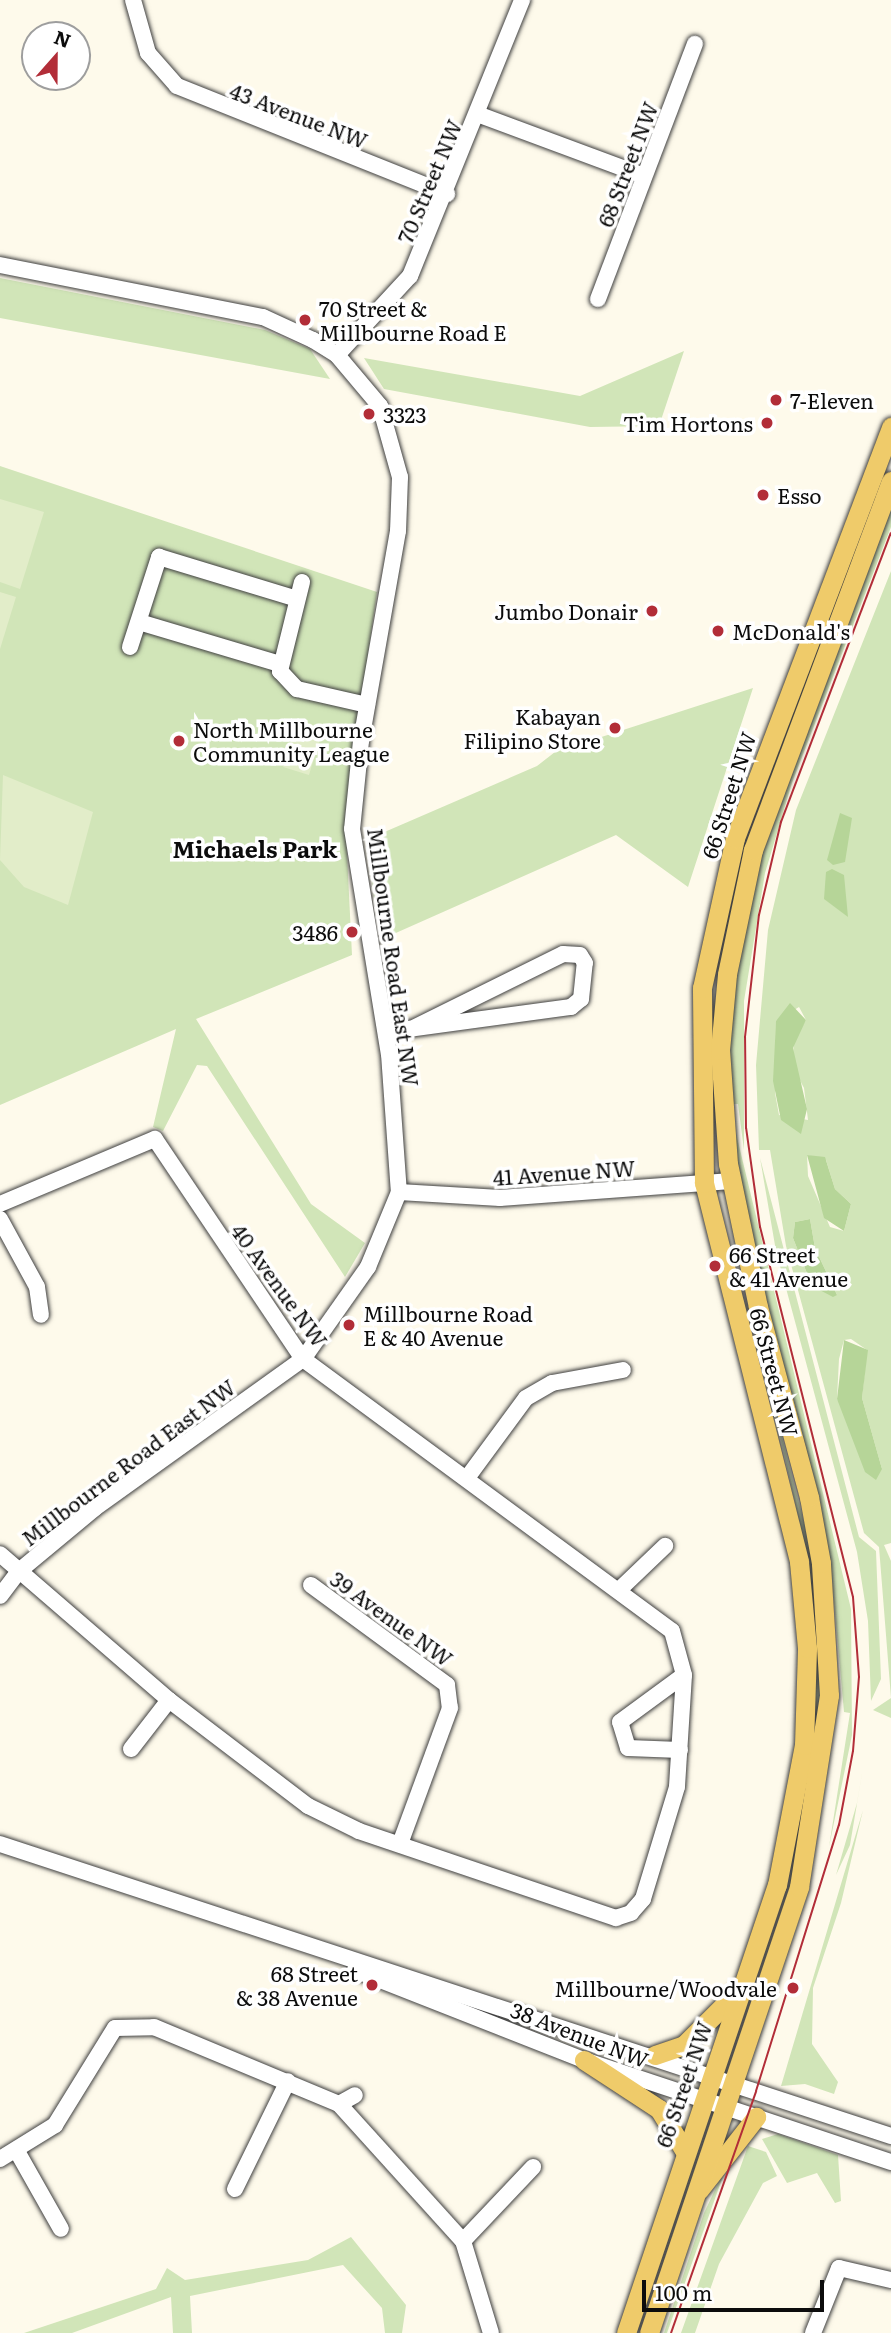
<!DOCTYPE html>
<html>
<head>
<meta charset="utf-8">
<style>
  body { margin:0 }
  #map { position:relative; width:891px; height:2333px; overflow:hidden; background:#fefaeb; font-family:Literata,serif }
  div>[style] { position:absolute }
  .green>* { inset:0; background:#d1e5b8 }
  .forest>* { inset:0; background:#b6d598 }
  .pitch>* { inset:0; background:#e2edc9; transform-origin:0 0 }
  .roads { filter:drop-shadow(0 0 2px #3f3f3f) drop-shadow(0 0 2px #3f3f3f) }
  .minor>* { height:16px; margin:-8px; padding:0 8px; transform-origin:8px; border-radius:8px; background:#fff }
  .major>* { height:19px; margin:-9.5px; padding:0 9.5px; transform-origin:9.5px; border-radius:9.5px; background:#efcb6a }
  .tram>* { height:2px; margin:-1px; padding:0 1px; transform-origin:1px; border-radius:1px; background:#b22d38 }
  .dots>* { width:19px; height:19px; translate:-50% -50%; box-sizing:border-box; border:4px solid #fff; border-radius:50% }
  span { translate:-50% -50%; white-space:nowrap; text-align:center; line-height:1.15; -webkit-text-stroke:7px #fff; paint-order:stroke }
  .street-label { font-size:21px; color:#0c0c0c }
  .poi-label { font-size:21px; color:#0c0c0c }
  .left { translate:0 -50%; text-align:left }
  .right { translate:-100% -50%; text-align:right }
  .neighbourhood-label { font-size:23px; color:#0c0c0c; font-weight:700 }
  .north { position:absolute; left:21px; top:21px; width:70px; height:70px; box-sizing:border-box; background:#fff; border:2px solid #9e9e9e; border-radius:50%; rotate:21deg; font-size:19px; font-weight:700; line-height:28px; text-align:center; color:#0c0c0c }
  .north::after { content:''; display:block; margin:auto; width:24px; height:32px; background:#b22d38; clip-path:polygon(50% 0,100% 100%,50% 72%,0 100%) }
  .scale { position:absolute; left:642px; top:2280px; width:182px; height:32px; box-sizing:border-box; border:4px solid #0c0c0c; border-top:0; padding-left:9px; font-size:21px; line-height:24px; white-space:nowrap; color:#0c0c0c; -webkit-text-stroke:5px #fff; paint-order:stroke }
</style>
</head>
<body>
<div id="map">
  <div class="green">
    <div style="clip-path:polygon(0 278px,265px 330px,310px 349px,330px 379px,0 318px)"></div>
    <div style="clip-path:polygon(684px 351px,659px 426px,590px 427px,384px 389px,364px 358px,580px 396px)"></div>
    <div style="clip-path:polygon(0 466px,377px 592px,345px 814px,352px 955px,196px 1019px,311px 1204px,365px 1243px,345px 1277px,207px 1066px,197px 1065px,163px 1131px,153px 1127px,176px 1029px,0 1105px)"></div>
    <div style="clip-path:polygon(891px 510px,891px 527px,792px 783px,765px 873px,744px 1001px,744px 1150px,738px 1104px,730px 1104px,729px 1056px,737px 965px,756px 871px)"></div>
    <div style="clip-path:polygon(evenodd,891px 571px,891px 1543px,884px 1545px,891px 1561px,891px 1718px,873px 1710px,891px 1698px,879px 1547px,864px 1533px,786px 1246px,770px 1150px,759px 1150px,756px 1065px,768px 930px,796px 810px,891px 571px,799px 1007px,806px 1020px,794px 1041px,792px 1065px,804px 1088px,808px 1120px,779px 1115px,775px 1093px,776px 1021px,799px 1007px,891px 571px,807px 1155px,826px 1160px,835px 1189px,851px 1204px,844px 1231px,830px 1227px,808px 1176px,807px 1155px,891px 571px,810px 1219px,815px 1248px,837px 1295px,812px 1286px,793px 1238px,795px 1222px,810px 1219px,891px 571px,851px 1339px,867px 1350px,862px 1398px,882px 1469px,837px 1399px,839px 1359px,844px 1340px,851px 1339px)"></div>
    <div style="clip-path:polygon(753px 688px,688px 887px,616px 835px,380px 940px,366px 840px,537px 766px,555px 752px)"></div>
    <div style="clip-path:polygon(734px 1125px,851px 1609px,852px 1735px,829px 1847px,850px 1713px,844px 1712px,830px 1557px,757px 1272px,735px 1167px)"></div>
    <div style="clip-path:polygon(760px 1158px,859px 1537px,876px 1551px,881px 1679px,871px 1701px,868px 1621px,857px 1552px,776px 1251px)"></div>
    <div style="clip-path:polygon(767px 1379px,811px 1550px,820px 1690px,811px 1793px,787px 1896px,806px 1794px,804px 1542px)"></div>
    <div style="clip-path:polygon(865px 1756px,850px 1845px,836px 1875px,857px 1803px)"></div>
    <div style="clip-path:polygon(863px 1810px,841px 1903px,813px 1988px,812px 2044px,838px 2082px,834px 2094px,805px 2084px,781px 2086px)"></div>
    <div style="clip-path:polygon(778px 2134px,838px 2155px,841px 2201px,835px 2203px,817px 2173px,787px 2183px,762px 2139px)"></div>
    <div style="clip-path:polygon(748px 2146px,766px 2152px,777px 2176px,763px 2183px,719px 2264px,695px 2333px,681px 2333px)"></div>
    <div style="clip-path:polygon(727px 2165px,667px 2333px,664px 2333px,704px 2213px)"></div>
    <div style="clip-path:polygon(351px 2237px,406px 2305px,402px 2333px,385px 2333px,382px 2308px,343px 2265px,190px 2296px,192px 2333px,173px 2333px,171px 2297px,72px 2333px,24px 2333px,156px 2289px,167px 2268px,185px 2280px,308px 2260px)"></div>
  </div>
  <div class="forest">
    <div style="clip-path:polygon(840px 813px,852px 818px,845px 862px,833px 865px,827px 860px)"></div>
    <div style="clip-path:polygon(832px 869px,844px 875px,848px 917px,824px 899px,826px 872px)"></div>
    <div style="clip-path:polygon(790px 1003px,806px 1020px,793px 1048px,807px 1109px,801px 1134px,781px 1120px,773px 1081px,776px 1021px)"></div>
    <div style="clip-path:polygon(807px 1155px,825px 1157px,835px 1189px,851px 1204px,844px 1231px,824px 1218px)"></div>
    <div style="clip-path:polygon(810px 1219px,815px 1248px,837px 1295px,833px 1297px,812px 1286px,793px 1238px,795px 1222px)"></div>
    <div style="clip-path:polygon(844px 1340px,868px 1350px,862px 1398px,882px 1469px,876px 1480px,865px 1472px,837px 1399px)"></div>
  </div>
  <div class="pitch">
    <div style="clip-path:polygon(0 499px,44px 512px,20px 589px,0 582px)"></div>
    <div style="clip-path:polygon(0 592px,16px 597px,0 649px)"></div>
    <div style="left:296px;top:725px;width:27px;height:44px;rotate:17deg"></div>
    <div style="clip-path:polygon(3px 775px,93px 812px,68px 905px,24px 887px,0 860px)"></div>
  </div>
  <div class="roads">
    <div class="minor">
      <div style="left:133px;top:0;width:55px;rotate:74.2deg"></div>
      <div style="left:148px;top:53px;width:44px;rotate:48.7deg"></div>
      <div style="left:177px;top:86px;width:291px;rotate:21.8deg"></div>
      <div style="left:480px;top:115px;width:175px;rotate:20.4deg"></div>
      <div style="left:0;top:265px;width:268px;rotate:11.2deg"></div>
      <div style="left:263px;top:317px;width:55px;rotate:24.7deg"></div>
      <div style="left:313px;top:340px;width:28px;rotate:32deg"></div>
      <div style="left:337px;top:355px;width:67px;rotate:49.9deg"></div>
      <div style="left:380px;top:406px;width:74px;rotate:74.3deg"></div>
      <div style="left:400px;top:477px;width:54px;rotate:92.1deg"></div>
      <div style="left:398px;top:531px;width:213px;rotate:100deg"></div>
      <div style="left:361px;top:741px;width:88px;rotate:95.8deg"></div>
      <div style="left:352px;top:829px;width:228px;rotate:80.7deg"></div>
      <div style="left:389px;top:1054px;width:138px;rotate:85.9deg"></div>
      <div style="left:399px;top:1192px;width:81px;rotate:112.5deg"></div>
      <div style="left:368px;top:1267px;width:113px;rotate:125.2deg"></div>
      <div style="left:303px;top:1359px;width:256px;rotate:144.4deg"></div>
      <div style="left:95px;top:1508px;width:99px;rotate:140.3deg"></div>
      <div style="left:19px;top:1571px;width:31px;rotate:127deg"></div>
      <div style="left:598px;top:299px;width:273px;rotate:-69.2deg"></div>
      <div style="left:337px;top:355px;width:108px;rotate:-47.3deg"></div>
      <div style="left:410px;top:276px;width:298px;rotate:-67.9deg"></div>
      <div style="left:302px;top:582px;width:92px;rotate:103.9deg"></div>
      <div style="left:280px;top:671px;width:25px;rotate:47deg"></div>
      <div style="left:297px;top:689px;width:72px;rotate:12.9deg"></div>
      <div style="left:139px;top:622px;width:147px;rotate:16.6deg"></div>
      <div style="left:130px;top:647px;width:95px;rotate:-72.1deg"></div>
      <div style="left:159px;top:557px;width:144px;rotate:16.9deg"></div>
      <div style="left:386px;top:1032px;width:187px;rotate:-7.7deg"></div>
      <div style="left:571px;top:1007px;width:13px;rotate:-39deg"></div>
      <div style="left:581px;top:999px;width:36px;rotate:-84deg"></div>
      <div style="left:585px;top:963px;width:9px;rotate:-122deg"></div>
      <div style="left:580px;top:955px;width:17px;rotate:-177deg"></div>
      <div style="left:563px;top:954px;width:165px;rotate:153.7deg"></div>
      <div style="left:399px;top:1192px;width:101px;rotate:3.4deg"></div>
      <div style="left:500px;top:1198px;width:232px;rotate:-4.2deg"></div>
      <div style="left:0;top:1204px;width:168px;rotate:-22.8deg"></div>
      <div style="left:155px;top:1139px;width:265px;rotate:56.1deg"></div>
      <div style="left:303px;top:1359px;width:458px;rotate:36.4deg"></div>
      <div style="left:672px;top:1631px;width:46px;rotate:74.7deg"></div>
      <div style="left:684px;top:1675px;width:112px;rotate:93.6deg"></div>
      <div style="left:677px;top:1787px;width:117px;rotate:106.9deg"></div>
      <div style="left:643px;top:1899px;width:18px;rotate:131deg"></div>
      <div style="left:631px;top:1913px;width:16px;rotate:162deg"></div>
      <div style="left:616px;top:1918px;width:271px;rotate:-161.3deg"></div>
      <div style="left:359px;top:1831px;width:57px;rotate:-153.9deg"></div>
      <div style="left:308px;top:1806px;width:175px;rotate:-142.7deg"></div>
      <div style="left:169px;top:1700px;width:223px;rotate:-139.2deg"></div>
      <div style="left:0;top:1219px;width:77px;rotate:61.4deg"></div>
      <div style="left:37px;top:1287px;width:28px;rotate:82deg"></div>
      <div style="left:467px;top:1478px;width:99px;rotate:-53.6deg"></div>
      <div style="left:526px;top:1398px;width:30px;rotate:-30deg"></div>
      <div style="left:552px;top:1383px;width:72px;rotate:-10.4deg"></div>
      <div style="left:311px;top:1585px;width:169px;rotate:36.3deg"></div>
      <div style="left:447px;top:1685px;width:23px;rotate:83deg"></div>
      <div style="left:450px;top:1708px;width:145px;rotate:110.2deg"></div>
      <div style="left:619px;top:1590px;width:64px;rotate:-43.7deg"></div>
      <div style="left:131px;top:1749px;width:62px;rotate:-52.2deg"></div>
      <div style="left:680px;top:1750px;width:52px;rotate:-177.8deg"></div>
      <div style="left:628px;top:1748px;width:27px;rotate:-107deg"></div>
      <div style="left:620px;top:1722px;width:79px;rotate:-36.3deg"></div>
      <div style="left:0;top:1844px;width:938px;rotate:18.15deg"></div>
      <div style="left:355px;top:1970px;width:246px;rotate:21.5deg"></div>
      <div style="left:584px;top:2060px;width:324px;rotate:18.4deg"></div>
      <div style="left:339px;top:2104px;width:18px;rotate:-29deg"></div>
      <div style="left:18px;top:2153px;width:87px;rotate:60.5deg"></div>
      <div style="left:0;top:2159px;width:65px;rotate:-31.7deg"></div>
      <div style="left:55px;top:2125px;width:114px;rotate:-58.3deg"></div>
      <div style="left:115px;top:2028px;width:39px;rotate:-1deg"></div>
      <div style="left:154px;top:2027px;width:200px;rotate:22.6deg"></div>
      <div style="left:339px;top:2104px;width:185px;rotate:47.9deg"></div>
      <div style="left:463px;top:2241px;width:96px;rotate:73.1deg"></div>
      <div style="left:235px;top:2189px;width:120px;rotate:-63.9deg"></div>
      <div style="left:463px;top:2241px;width:102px;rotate:-46.6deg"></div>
      <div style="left:813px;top:2333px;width:70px;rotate:-68.2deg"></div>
      <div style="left:839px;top:2268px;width:53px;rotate:13deg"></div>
    </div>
    <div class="major">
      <div style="left:655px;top:2055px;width:31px;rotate:-19deg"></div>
      <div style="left:684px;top:2045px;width:79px;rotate:-45deg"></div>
      <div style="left:584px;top:2060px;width:90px;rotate:33.2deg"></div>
      <div style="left:659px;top:2109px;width:48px;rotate:58.6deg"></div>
      <div style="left:699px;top:2190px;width:93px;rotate:-52deg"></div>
      <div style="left:626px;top:2333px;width:473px;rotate:-71.4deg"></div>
      <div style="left:777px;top:1885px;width:143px;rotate:-79.1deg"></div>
      <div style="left:804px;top:1745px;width:97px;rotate:-88.2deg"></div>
      <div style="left:807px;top:1648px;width:87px;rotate:-95.3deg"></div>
      <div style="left:799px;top:1561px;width:390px;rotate:-104.1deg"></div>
      <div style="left:704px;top:1183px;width:195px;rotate:-90.6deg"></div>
      <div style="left:702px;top:988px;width:154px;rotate:-77.6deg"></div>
      <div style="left:735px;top:838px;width:440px;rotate:-69.2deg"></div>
      <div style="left:649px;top:2333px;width:471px;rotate:-71.4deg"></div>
      <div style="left:799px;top:1887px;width:194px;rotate:-81.1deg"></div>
      <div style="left:829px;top:1695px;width:132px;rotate:-93.5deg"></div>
      <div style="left:821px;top:1563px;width:67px;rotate:-100.3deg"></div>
      <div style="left:809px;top:1497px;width:197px;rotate:-105deg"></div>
      <div style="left:758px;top:1307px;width:146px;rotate:-101.8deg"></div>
      <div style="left:728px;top:1164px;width:114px;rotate:-94deg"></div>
      <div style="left:720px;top:1050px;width:76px;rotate:-84.7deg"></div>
      <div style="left:727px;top:974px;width:127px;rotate:-78.2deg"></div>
      <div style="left:753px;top:850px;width:394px;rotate:-69.5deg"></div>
    </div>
  </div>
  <div class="tram">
    <div style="left:671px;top:2333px;width:256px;rotate:-70.6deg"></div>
    <div style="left:756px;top:2091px;width:279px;rotate:-72.7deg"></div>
    <div style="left:839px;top:1825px;width:75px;rotate:-79.3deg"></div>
    <div style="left:853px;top:1751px;width:74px;rotate:-85.4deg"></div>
    <div style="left:859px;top:1677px;width:80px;rotate:-94.3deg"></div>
    <div style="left:853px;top:1597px;width:382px;rotate:-104.1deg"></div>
    <div style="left:760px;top:1227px;width:100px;rotate:-98deg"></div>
    <div style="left:746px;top:1128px;width:91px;rotate:-90.6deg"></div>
    <div style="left:745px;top:1037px;width:123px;rotate:-83.5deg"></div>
    <div style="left:759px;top:915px;width:96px;rotate:-76.7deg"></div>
    <div style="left:781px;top:822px;width:309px;rotate:-69.2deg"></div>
  </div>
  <div class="dots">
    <div style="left:305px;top:320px;background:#b22d38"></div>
    <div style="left:776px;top:400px;background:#b22d38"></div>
    <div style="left:369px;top:414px;background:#b22d38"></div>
    <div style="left:767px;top:423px;background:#b22d38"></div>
    <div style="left:763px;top:495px;background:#b22d38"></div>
    <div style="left:652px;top:611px;background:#b22d38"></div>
    <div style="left:718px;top:631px;background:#b22d38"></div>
    <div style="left:615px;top:728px;background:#b22d38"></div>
    <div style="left:179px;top:741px;background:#b22d38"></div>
    <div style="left:352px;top:932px;background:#b22d38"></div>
    <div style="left:715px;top:1266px;background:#b22d38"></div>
    <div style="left:349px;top:1325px;background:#b22d38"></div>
    <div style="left:372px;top:1985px;background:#b22d38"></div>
    <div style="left:793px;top:1988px;background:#b22d38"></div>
  </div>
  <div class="street-label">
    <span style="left:299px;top:115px;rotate:21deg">43 Avenue NW</span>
    <span style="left:627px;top:164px;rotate:-69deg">68 Street NW</span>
    <span style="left:429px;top:181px;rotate:-67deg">70 Street NW</span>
    <span style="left:728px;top:795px;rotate:-72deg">66 Street NW</span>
    <span style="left:394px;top:957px;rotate:82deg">Millbourne Road East NW</span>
    <span style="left:564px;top:1172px;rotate:-4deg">41 Avenue NW</span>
    <span style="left:280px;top:1285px;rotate:54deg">40 Avenue NW</span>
    <span style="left:775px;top:1372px;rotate:75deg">66 Street NW</span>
    <span style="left:128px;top:1462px;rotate:-37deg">Millbourne Road East NW</span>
    <span style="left:392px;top:1618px;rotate:36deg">39 Avenue NW</span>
    <span style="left:580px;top:2034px;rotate:21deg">38 Avenue NW</span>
    <span style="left:683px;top:2084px;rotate:-71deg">66 Street NW</span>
  </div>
  <div class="poi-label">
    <span class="left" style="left:319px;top:320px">70 Street &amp;<br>Millbourne Road E</span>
    <span class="left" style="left:790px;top:400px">7-Eleven</span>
    <span class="left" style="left:383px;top:414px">3323</span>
    <span class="right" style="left:753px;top:423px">Tim Hortons</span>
    <span class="left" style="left:777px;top:495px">Esso</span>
    <span class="right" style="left:638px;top:611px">Jumbo Donair</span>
    <span class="left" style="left:732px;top:631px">McDonald's</span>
    <span class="right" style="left:601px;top:728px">Kabayan<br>Filipino Store</span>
    <span class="left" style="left:193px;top:741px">North Millbourne<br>Community League</span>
    <span class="right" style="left:338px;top:932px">3486</span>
    <span class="left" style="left:729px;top:1266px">66 Street<br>&amp; 41 Avenue</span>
    <span class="left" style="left:363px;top:1325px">Millbourne Road<br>E &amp; 40 Avenue</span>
    <span class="right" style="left:358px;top:1985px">68 Street<br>&amp; 38 Avenue</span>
    <span class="right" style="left:777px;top:1988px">Millbourne/Woodvale</span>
  </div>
  <div class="neighbourhood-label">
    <span style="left:255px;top:848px">Michaels Park</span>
  </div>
  <div class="north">N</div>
  <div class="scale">100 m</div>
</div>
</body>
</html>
